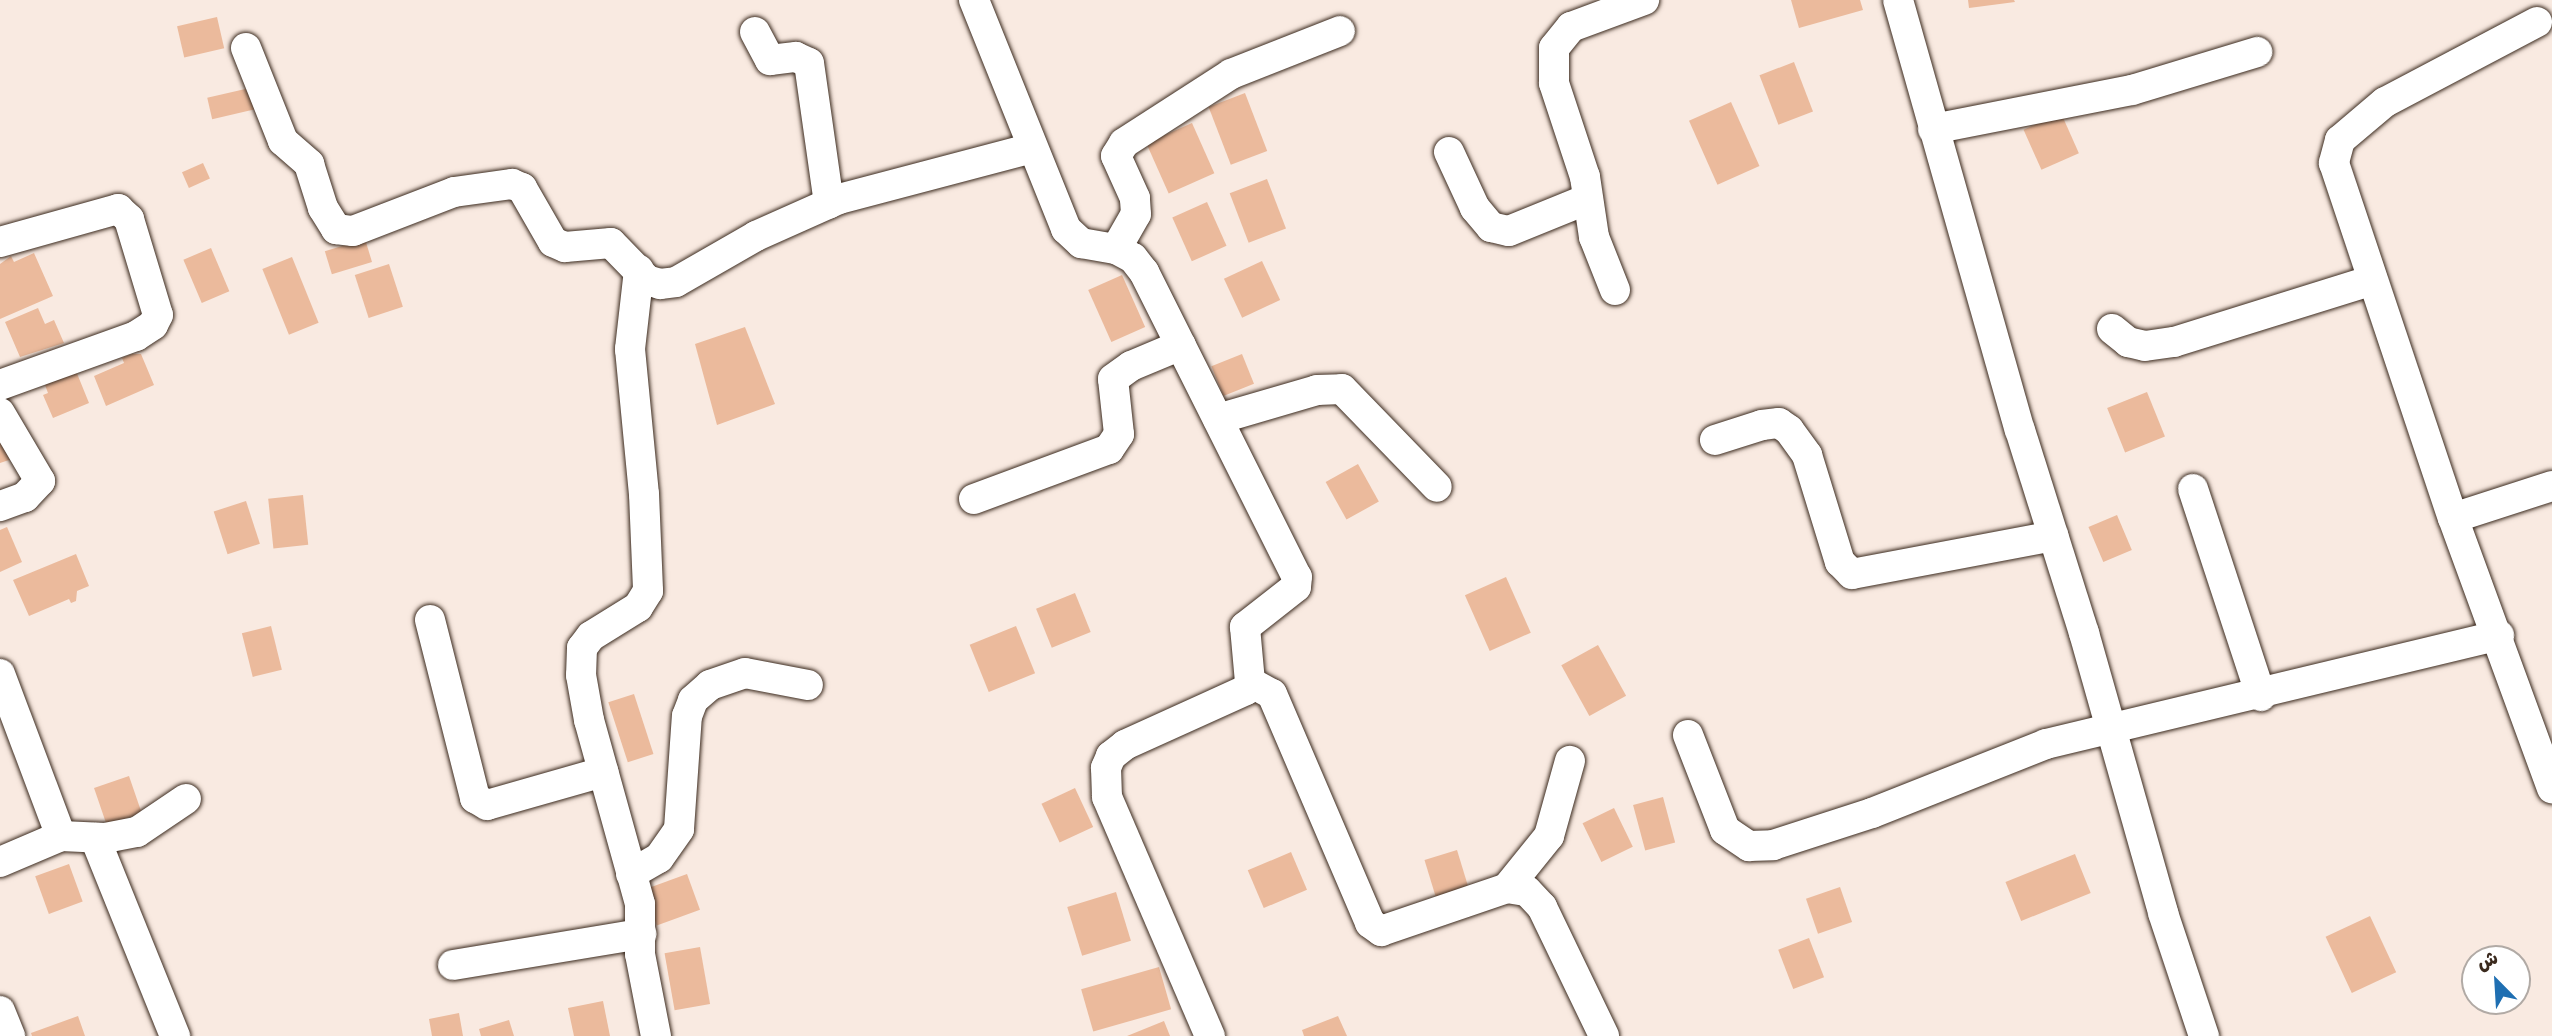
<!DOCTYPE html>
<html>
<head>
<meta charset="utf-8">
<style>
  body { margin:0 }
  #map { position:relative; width:2552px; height:1036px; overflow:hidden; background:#f9eae1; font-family:"Indie Flower","Playpen Sans Arabic",sans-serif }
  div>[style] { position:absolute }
  .building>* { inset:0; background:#ebba9c; transform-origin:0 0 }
  .roads { filter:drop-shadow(0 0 2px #3b2a1e) drop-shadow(0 0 2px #3b2a1e) }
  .minor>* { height:30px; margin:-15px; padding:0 15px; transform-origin:15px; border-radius:15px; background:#fff }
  span { translate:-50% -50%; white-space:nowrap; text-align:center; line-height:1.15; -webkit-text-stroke:5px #fff; paint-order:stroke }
  .north { position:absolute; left:2461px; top:945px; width:70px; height:70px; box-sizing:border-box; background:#fff; border:2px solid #b1aaa5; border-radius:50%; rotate:336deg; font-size:19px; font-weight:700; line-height:28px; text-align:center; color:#3b2a1e }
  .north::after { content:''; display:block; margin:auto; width:24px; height:32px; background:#1f6fb2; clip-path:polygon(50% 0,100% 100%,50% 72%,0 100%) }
</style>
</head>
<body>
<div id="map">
  <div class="building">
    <div style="clip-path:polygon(1791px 0,1860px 0,1863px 10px,1799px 28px)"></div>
    <div style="clip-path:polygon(1968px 0,2014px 0,2015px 2px,1969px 8px)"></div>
    <div style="left:217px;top:17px;width:32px;height:41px;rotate:77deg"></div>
    <div style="left:1794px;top:62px;width:53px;height:37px;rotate:69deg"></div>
    <div style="left:254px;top:87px;width:22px;height:48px;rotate:77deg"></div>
    <div style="left:1245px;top:93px;width:62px;height:39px;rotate:69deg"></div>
    <div style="left:1731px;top:102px;width:70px;height:46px;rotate:66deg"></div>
    <div style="left:2061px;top:113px;width:44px;height:41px;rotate:66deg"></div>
    <div style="left:1192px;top:123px;width:55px;height:50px;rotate:66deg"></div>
    <div style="left:203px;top:163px;width:17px;height:23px;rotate:66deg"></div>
    <div style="left:1267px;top:179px;width:53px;height:40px;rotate:69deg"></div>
    <div style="left:1207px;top:202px;width:48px;height:38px;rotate:66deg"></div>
    <div style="left:365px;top:239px;width:24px;height:42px;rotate:73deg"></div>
    <div style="left:211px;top:248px;width:47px;height:30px;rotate:67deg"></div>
    <div style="clip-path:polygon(34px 253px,53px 296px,0 319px,0 264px,11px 256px,14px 262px)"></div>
    <div style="left:292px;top:257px;width:71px;height:32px;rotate:68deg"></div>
    <div style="left:1262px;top:261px;width:43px;height:42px;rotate:65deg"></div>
    <div style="left:389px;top:264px;width:45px;height:36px;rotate:72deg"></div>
    <div style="left:1122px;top:275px;width:57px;height:37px;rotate:66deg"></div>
    <div style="clip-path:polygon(38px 308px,45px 324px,54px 320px,64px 343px,20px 357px,5px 322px)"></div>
    <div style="clip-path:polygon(745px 327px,775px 404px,717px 425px,695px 344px)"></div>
    <div style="clip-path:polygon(132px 354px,141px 354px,154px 385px,106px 406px,94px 376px,124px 363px,122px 358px)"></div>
    <div style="left:1242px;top:354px;width:32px;height:33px;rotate:68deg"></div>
    <div style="clip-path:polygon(74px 366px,89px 403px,53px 418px,43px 395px,48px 393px,45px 385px)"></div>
    <div style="left:2147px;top:392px;width:48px;height:43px;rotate:68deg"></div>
    <div style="clip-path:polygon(0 428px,12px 459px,0 463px)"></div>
    <div style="left:1358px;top:464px;width:43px;height:37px;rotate:61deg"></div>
    <div style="left:303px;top:495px;width:50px;height:35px;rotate:84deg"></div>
    <div style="left:246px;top:501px;width:45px;height:34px;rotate:72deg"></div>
    <div style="left:2117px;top:515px;width:38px;height:31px;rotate:67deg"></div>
    <div style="clip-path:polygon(7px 527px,22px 562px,0 572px,0 530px)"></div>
    <div style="clip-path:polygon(76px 554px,89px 586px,77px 591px,76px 601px,71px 603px,69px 599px,29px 616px,13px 580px)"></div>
    <div style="left:1506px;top:577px;width:61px;height:45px;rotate:66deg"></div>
    <div style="left:1075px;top:593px;width:42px;height:42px;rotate:68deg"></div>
    <div style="left:271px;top:626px;width:45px;height:30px;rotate:76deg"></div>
    <div style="left:1016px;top:626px;width:51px;height:50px;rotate:68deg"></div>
    <div style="left:1598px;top:645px;width:58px;height:42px;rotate:61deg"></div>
    <div style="left:634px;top:694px;width:63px;height:27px;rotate:72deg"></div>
    <div style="left:129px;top:776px;width:39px;height:37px;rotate:71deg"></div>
    <div style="left:1075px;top:788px;width:43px;height:37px;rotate:65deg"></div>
    <div style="left:1663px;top:797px;width:47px;height:31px;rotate:75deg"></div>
    <div style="left:1614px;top:808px;width:43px;height:35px;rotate:64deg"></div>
    <div style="left:1457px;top:850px;width:41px;height:34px;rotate:73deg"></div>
    <div style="left:1291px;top:852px;width:41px;height:47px;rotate:67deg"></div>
    <div style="left:2075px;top:854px;width:42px;height:75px;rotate:68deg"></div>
    <div style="left:69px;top:864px;width:40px;height:36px;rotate:70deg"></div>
    <div style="left:687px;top:874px;width:38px;height:46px;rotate:70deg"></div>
    <div style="left:1840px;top:887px;width:37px;height:36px;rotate:71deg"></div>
    <div style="left:1116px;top:892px;width:51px;height:51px;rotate:73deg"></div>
    <div style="left:2370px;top:916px;width:62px;height:49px;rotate:65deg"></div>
    <div style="left:1809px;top:938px;width:42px;height:33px;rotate:69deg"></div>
    <div style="left:700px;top:947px;width:58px;height:36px;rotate:80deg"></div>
    <div style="left:1159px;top:967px;width:44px;height:81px;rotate:74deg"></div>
    <div style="clip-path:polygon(603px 1001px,610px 1036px,574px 1036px,568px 1008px)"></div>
    <div style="clip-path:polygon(459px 1013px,463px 1036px,432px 1036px,429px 1019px)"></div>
    <div style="clip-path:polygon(78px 1016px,85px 1036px,32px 1036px,31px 1033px)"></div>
    <div style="clip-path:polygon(1338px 1016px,1347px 1036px,1304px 1036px,1302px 1030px)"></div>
    <div style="clip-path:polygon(509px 1020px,514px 1036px,481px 1036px,479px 1029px)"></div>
    <div style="clip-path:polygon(1164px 1021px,1170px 1036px,1127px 1036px)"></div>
  </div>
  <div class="roads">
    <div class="minor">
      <div style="left:974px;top:0;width:247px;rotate:68.1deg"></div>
      <div style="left:1066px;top:229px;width:21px;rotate:43deg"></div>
      <div style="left:1081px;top:243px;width:36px;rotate:10deg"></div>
      <div style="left:1116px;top:249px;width:19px;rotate:28deg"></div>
      <div style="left:1133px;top:258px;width:18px;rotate:52deg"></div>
      <div style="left:1144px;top:272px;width:341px;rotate:63.4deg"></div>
      <div style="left:1297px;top:577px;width:10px;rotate:96deg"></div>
      <div style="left:1296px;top:587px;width:65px;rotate:141.9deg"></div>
      <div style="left:1245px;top:627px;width:55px;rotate:84.8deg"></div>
      <div style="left:1250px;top:682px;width:9px;rotate:117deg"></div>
      <div style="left:1246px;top:690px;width:133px;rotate:155.6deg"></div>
      <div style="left:1125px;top:745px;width:18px;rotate:142deg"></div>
      <div style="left:1111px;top:756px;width:13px;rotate:113deg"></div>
      <div style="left:1106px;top:768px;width:29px;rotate:88deg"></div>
      <div style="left:1107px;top:797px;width:260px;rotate:66.7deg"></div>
      <div style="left:1898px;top:0;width:447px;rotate:74.2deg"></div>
      <div style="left:2020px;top:430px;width:213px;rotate:72.5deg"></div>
      <div style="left:2084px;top:633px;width:291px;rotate:74.2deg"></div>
      <div style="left:2163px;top:913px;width:130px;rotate:71.6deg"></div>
      <div style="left:2537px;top:22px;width:172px;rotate:152.2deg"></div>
      <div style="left:2385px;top:102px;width:59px;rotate:139.8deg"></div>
      <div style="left:2340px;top:140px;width:24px;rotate:105deg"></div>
      <div style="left:2334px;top:163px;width:374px;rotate:71.5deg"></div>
      <div style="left:2453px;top:518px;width:288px;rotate:69.9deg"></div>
      <div style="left:755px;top:32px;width:32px;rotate:62deg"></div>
      <div style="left:770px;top:60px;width:26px;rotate:-7deg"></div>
      <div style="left:796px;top:57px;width:14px;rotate:25deg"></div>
      <div style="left:809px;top:63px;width:142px;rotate:81.9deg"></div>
      <div style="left:246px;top:48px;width:100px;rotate:68.3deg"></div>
      <div style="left:283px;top:141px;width:35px;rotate:41deg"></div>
      <div style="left:309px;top:164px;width:46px;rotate:72.3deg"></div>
      <div style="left:323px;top:208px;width:25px;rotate:58deg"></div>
      <div style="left:336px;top:229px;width:17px;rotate:7deg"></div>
      <div style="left:353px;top:231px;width:108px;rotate:-21.1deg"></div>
      <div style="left:454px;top:192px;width:59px;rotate:-7.9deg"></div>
      <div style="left:512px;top:184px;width:11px;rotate:22deg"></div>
      <div style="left:522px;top:188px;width:62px;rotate:60.1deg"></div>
      <div style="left:553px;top:242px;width:13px;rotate:23deg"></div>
      <div style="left:565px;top:247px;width:46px;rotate:-5deg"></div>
      <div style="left:611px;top:243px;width:52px;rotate:45.8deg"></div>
      <div style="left:647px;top:280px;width:14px;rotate:17deg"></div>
      <div style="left:660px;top:284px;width:16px;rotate:-7deg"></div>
      <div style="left:676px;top:282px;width:92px;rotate:-29.9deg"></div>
      <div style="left:756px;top:236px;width:91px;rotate:-24deg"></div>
      <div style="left:839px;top:199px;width:200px;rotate:-14.8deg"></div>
      <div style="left:1933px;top:129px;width:203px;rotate:-11.1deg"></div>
      <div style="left:2132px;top:90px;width:131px;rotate:-16.9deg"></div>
      <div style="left:1449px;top:152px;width:62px;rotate:65.1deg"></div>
      <div style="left:1475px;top:208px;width:25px;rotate:50deg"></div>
      <div style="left:1491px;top:227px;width:18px;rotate:13deg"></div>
      <div style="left:1509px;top:231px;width:85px;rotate:-22.1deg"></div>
      <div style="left:0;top:242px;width:123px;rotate:-15.6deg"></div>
      <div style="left:118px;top:209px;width:15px;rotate:42deg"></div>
      <div style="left:129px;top:219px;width:100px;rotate:73.2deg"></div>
      <div style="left:158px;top:315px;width:11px;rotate:117deg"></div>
      <div style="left:153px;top:325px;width:20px;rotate:147deg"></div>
      <div style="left:136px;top:336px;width:145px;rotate:160.2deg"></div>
      <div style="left:1116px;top:249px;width:40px;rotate:-60.3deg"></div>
      <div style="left:1136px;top:214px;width:16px;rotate:-94deg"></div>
      <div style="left:1135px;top:198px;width:46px;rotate:-114.3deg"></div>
      <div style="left:1116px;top:156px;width:15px;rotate:-58deg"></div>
      <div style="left:1124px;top:143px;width:127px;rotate:-32.8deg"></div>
      <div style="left:1231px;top:74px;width:117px;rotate:-21.5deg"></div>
      <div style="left:639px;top:270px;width:80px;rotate:96.5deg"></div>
      <div style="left:630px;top:349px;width:146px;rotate:84.5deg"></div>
      <div style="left:644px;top:494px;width:97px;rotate:87.6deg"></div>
      <div style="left:648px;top:591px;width:19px;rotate:122deg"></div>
      <div style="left:638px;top:607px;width:55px;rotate:148.3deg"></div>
      <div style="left:591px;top:636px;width:15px;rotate:127deg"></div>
      <div style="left:582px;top:648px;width:27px;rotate:92deg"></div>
      <div style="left:581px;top:675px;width:46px;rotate:79.9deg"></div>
      <div style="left:589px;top:720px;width:191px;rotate:74.5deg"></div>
      <div style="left:640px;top:904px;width:50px;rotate:90deg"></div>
      <div style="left:640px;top:954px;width:84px;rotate:79deg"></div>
      <div style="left:1615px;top:290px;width:57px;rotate:-111.6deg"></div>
      <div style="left:1594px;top:237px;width:61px;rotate:-98.5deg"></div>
      <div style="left:1585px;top:177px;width:99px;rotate:-108.3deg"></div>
      <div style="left:1554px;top:83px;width:35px;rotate:-90deg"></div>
      <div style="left:1554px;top:48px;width:27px;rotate:-51deg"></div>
      <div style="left:1571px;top:27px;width:78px;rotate:-20.3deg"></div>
      <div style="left:2112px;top:329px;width:21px;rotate:39deg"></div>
      <div style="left:2128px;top:342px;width:17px;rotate:13deg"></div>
      <div style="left:2145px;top:346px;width:29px;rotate:-8deg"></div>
      <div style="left:2174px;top:342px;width:208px;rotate:-17.3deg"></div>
      <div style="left:0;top:413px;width:79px;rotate:59.5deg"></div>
      <div style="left:40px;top:481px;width:22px;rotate:133deg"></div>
      <div style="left:25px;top:497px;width:27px;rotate:160deg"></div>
      <div style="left:1218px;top:419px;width:103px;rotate:-16.3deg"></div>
      <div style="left:1317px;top:390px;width:25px;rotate:-2deg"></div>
      <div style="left:1342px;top:389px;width:136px;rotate:45.9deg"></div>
      <div style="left:1715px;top:440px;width:49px;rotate:-17.7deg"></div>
      <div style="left:1762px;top:425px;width:17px;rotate:-7deg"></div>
      <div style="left:1779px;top:423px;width:12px;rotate:35deg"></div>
      <div style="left:1789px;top:430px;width:31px;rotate:54deg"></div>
      <div style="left:1807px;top:455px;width:112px;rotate:72.9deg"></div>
      <div style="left:1840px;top:562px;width:17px;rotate:45deg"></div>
      <div style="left:1852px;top:574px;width:205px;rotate:-10.7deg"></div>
      <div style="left:2193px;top:489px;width:218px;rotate:71.8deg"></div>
      <div style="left:974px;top:499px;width:144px;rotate:-20.3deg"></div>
      <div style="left:1109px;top:449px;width:18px;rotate:-56deg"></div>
      <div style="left:1119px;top:434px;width:55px;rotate:-96.2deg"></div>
      <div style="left:1113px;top:379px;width:22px;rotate:-36deg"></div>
      <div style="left:1131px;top:366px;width:54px;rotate:-22.8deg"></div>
      <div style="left:2453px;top:518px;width:104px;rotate:-17.9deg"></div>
      <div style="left:430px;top:620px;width:184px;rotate:75.8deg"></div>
      <div style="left:475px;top:798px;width:14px;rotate:30deg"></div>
      <div style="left:487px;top:805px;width:121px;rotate:-15.9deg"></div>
      <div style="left:0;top:674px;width:173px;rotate:69.4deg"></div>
      <div style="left:1250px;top:682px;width:25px;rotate:29deg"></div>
      <div style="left:1272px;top:694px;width:249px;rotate:66.8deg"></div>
      <div style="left:1370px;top:923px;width:14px;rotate:36deg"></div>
      <div style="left:1381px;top:931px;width:133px;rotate:-18.8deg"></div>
      <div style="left:1507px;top:888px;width:67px;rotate:-51.1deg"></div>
      <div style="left:1549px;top:836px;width:78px;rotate:-74.4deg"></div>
      <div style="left:1688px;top:735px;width:102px;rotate:68.7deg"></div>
      <div style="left:1725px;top:830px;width:29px;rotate:34deg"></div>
      <div style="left:1749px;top:846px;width:24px;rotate:-2deg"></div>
      <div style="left:1773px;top:845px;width:104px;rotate:-17.9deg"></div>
      <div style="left:1872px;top:813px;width:187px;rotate:-21.6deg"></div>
      <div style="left:2046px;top:744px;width:466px;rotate:-13.5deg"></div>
      <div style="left:95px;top:838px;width:214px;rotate:68deg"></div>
      <div style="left:0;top:862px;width:66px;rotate:-23.1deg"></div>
      <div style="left:61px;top:836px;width:44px;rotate:2.6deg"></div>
      <div style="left:105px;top:838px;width:33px;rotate:-11deg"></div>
      <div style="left:137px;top:832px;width:59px;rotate:-34deg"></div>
      <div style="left:631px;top:874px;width:32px;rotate:-30deg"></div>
      <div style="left:659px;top:858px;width:35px;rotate:-55deg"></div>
      <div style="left:679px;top:829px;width:113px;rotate:-86deg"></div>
      <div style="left:687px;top:716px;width:17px;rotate:-69deg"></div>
      <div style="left:693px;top:700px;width:23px;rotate:-41deg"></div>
      <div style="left:710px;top:685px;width:37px;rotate:-19deg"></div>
      <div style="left:745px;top:673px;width:64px;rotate:10.8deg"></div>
      <div style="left:1507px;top:888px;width:20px;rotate:9deg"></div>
      <div style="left:1527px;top:891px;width:22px;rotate:47deg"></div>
      <div style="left:1542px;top:907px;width:143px;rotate:64.3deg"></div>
      <div style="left:453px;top:965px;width:191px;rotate:-9.4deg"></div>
      <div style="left:0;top:1011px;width:27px;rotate:68deg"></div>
    </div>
  </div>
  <div class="north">ش</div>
</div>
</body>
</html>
